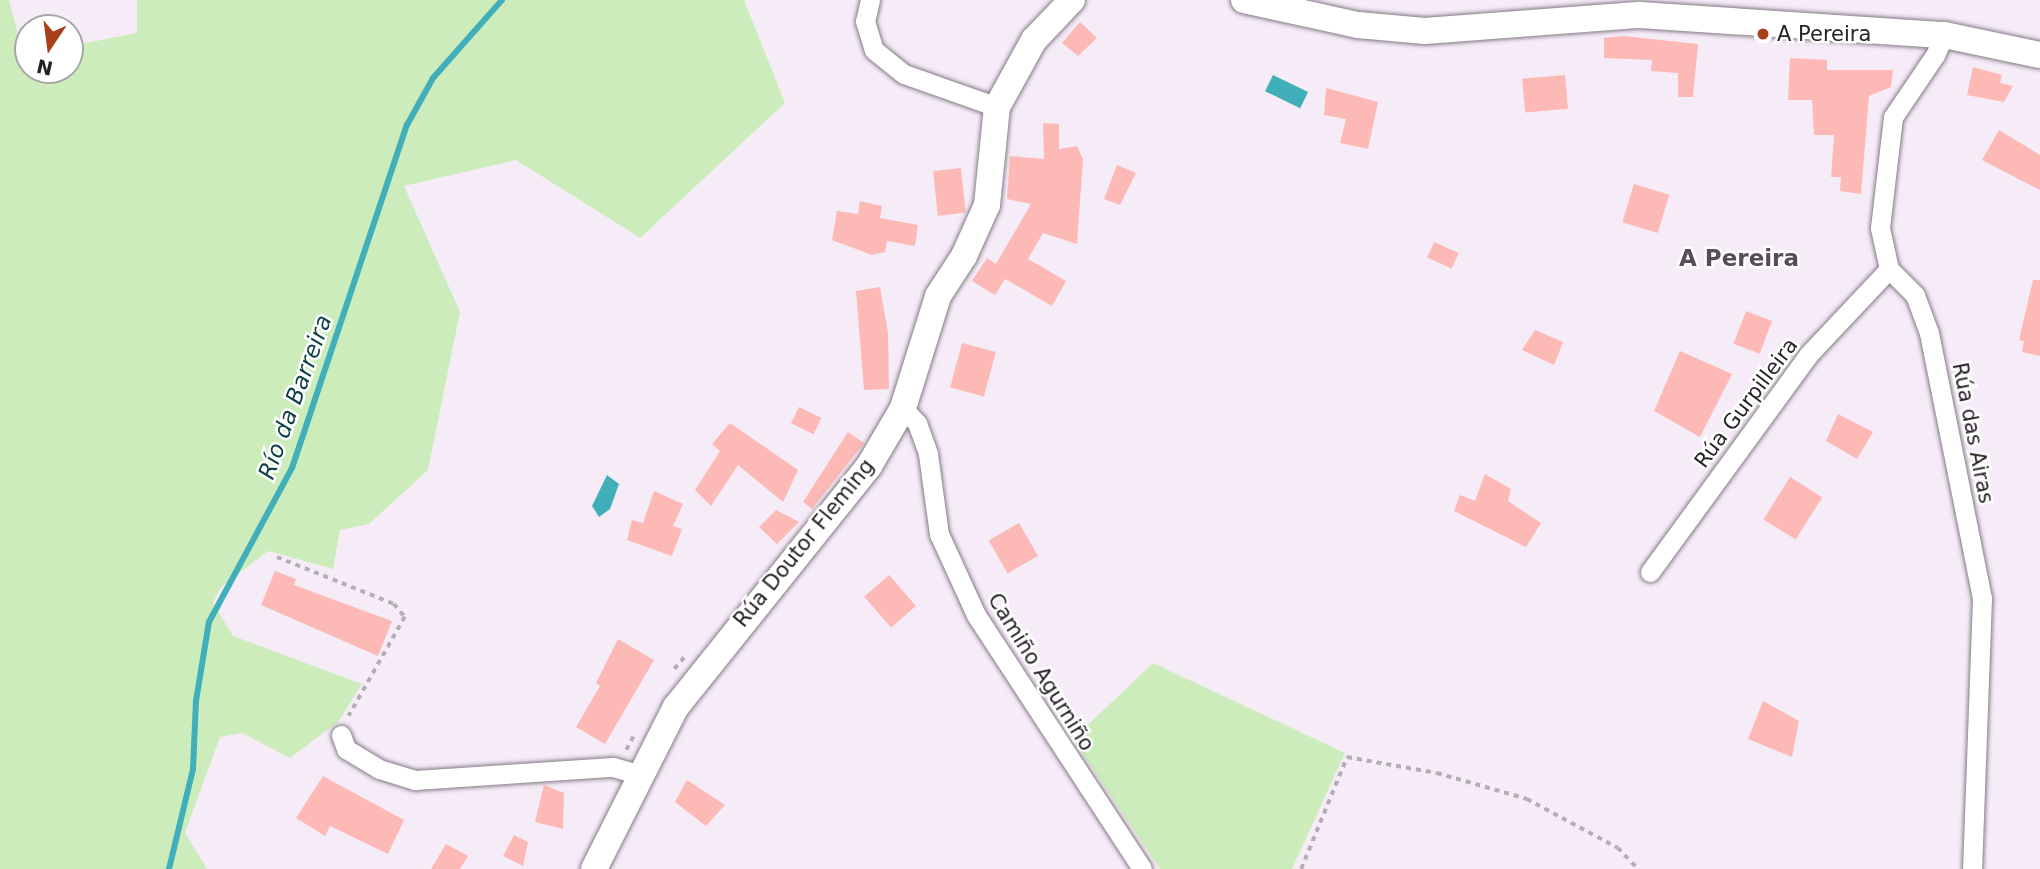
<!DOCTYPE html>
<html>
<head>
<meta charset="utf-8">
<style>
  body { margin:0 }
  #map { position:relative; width:2040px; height:869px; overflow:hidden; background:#f6ecf8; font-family:"DejaVu Sans",sans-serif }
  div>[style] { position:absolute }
  .green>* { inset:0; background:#ccedbb }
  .water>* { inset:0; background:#41afb9; transform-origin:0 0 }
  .stream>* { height:6px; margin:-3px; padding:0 3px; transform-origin:3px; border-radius:3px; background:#41afb9 }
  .building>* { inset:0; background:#fcb9b5; transform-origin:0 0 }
  .path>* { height:3.5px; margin-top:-1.75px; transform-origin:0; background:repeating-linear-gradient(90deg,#b5adb6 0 5px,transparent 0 10px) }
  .roads { filter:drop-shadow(0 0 2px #837b85) drop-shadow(0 0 2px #837b85) }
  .street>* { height:19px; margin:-9.5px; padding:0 9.5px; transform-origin:9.5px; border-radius:9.5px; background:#fff }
  .secondary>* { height:26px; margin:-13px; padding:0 13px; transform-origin:13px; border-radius:13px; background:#fff }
  .dots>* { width:19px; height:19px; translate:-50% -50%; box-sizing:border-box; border:4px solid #fff; border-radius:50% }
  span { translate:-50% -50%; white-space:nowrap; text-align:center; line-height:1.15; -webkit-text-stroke:5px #fff; paint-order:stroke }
  .poi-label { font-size:21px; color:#262226 }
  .left { translate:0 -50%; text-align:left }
  .street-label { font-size:21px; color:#262226 }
  .neighbourhood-label { font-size:23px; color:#564e57; font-weight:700 }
  .water-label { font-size:23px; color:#0c3f43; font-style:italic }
  .north { position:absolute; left:14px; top:14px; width:70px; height:70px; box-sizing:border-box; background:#fff; border:2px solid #a8a7a8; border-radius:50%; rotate:193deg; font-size:19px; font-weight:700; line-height:28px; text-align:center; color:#262226 }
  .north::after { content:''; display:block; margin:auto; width:24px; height:32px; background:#a7401b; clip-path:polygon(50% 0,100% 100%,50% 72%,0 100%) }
</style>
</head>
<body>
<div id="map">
  <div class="green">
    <div style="clip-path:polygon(0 0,9px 0,23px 55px,28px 54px,28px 70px,70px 70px,70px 46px,137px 33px,137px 0,744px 0,785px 103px,640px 238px,516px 160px,404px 186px,460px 312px,428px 470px,369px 524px,340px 530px,333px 569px,268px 551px,221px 587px,213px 603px,233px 636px,362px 684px,338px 722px,290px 758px,242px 733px,220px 737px,185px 833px,207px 869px,0 869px)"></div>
    <div style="clip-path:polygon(1153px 663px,1345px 753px,1292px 869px,1160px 869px,1073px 739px)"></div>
  </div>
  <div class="water">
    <div style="left:1273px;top:75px;width:39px;height:18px;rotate:26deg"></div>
    <div style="clip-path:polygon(607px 475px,619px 484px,610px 509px,599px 517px,592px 506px)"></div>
  </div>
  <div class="stream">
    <div style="left:169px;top:869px;width:103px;rotate:-76.5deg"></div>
    <div style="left:193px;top:769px;width:68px;rotate:-87.5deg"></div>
    <div style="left:196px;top:701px;width:80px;rotate:-80.7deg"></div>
    <div style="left:209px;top:622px;width:175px;rotate:-61.7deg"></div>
    <div style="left:292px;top:468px;width:362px;rotate:-71.5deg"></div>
    <div style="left:407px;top:125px;width:54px;rotate:-61deg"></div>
    <div style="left:433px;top:78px;width:104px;rotate:-48.5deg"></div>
  </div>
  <div class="building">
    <div style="clip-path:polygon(1080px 22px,1097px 38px,1078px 56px,1062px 43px)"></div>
    <div style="clip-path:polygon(1623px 36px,1698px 44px,1693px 97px,1678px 97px,1678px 73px,1651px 71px,1652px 60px,1604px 58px,1604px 38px)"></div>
    <div style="clip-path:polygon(1790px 58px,1827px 60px,1827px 70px,1893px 70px,1891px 87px,1869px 96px,1861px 194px,1840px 191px,1841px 177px,1831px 177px,1834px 135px,1814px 135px,1812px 100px,1788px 100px)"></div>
    <div style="clip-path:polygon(1973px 67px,2002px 75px,2000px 83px,2013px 86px,2004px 102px,1967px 95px)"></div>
    <div style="left:1565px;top:75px;width:34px;height:43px;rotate:85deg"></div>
    <div style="clip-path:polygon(1326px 88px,1378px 102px,1368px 149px,1340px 143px,1346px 119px,1324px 115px)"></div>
    <div style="clip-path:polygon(1043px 123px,1059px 124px,1059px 149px,1077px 146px,1083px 159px,1077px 244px,1043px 233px,1028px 259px,1066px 281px,1052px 306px,1005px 279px,995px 295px,972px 281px,987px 258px,996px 264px,1031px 204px,1007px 199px,1010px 156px,1044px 159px)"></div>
    <div style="clip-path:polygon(1999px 130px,2040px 155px,2040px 190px,1982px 160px)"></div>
    <div style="clip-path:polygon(1117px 165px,1136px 173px,1120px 205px,1104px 199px)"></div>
    <div style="left:961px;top:168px;width:45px;height:28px;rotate:84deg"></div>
    <div style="left:1634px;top:184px;width:37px;height:40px;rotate:17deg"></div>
    <div style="clip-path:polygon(860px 201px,882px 206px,880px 218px,918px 225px,915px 246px,887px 241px,885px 252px,872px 255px,832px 240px,837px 211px,858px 214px)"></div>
    <div style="left:1434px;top:242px;width:27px;height:17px;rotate:24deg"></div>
    <div style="clip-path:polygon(2033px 280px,2040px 280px,2040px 356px,2022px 352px,2024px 341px,2019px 340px)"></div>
    <div style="clip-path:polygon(880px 287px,888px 333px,889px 389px,864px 390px,856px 291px)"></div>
    <div style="left:1746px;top:311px;width:28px;height:35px;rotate:21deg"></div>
    <div style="clip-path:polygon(1535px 330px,1563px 342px,1554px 365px,1522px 350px)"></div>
    <div style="left:962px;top:343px;width:35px;height:46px;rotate:15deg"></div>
    <div style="clip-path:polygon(1680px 351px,1732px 374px,1700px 437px,1654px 411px)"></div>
    <div style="left:799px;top:407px;width:25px;height:18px;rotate:26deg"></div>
    <div style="clip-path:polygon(1838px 414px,1873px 432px,1857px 459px,1826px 441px)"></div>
    <div style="clip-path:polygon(730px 423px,798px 470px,783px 502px,738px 465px,711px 506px,695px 490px,720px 451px,712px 444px)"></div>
    <div style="clip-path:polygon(848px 432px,864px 443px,812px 509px,803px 502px)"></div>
    <div style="clip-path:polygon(1485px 474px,1511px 489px,1508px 501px,1541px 523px,1526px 547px,1454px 511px,1460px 495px,1475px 501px)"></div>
    <div style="left:1790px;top:477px;width:38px;height:50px;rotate:32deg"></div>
    <div style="clip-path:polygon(654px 491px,683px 504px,673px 526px,682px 529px,672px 556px,627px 540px,632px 520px,643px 523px)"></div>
    <div style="clip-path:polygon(776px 510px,799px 522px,777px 544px,759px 527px)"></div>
    <div style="left:1019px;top:523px;width:38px;height:35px;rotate:60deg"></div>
    <div style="clip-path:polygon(275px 571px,296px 579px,294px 585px,392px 621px,378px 656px,261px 605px)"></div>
    <div style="left:889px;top:575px;width:41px;height:33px;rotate:49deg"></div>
    <div style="clip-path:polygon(618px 639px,654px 660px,605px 744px,576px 727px,600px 686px,596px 683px)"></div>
    <div style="clip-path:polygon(1763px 701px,1799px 721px,1792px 757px,1748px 739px)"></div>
    <div style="clip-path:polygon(323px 776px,404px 820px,388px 854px,330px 826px,325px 836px,296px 818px)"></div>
    <div style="clip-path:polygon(687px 780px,725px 805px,706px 826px,675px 802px)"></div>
    <div style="clip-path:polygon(544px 785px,564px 793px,563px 829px,535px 822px)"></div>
    <div style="clip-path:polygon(514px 835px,528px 842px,523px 866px,503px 856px)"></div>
    <div style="clip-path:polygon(446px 844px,468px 856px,460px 869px,431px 869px)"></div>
  </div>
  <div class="path">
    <div style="left:277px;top:557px;width:126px;rotate:21.9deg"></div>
    <div style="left:394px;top:604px;width:17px;rotate:50deg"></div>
    <div style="left:405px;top:617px;width:114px;rotate:119.5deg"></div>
    <div style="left:674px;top:669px;width:20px;rotate:-49deg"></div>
    <div style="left:626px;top:750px;width:17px;rotate:-62deg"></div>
    <div style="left:1301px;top:869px;width:121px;rotate:-67.7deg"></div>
    <div style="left:1347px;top:757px;width:91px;rotate:10.1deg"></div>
    <div style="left:1437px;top:773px;width:94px;rotate:16.1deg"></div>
    <div style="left:1527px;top:799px;width:103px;rotate:28.3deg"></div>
    <div style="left:1618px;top:848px;width:29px;rotate:46deg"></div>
  </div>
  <div class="roads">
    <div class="street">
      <div style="left:870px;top:0;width:22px;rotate:103deg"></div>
      <div style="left:865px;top:21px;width:30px;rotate:73deg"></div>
      <div style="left:874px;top:50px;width:38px;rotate:39deg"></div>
      <div style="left:904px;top:74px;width:99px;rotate:19.5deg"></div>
      <div style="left:1944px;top:35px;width:22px;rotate:114deg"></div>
      <div style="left:1935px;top:55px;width:75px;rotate:124.1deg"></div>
      <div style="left:1893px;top:117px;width:112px;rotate:96.7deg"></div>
      <div style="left:1880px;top:228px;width:42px;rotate:77.6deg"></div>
      <div style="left:1889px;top:269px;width:37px;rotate:45deg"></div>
      <div style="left:1915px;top:295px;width:40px;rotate:69.8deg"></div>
      <div style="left:1929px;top:333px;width:270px;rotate:78.7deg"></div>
      <div style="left:1982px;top:598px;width:271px;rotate:92.1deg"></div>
      <div style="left:903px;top:408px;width:21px;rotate:47deg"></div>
      <div style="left:917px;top:423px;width:33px;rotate:70deg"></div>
      <div style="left:928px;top:454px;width:81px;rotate:82.2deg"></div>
      <div style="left:939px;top:534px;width:89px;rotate:65.4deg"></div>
      <div style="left:976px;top:615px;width:303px;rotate:56.8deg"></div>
      <div style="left:1650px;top:572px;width:268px;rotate:-53.9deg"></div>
      <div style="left:1808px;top:355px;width:118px;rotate:-46.7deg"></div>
      <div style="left:341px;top:735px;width:15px;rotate:70deg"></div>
      <div style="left:346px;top:749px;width:39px;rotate:31deg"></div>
      <div style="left:379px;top:769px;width:38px;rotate:17deg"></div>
      <div style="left:415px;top:780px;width:198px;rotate:-3.8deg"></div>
      <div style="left:613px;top:767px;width:29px;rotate:16deg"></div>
    </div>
    <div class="secondary">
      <div style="left:1244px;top:0;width:117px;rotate:12.4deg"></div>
      <div style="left:1358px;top:25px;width:67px;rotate:5.1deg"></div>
      <div style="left:1425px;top:31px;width:216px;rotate:-4.3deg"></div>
      <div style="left:1640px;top:15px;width:305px;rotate:3.8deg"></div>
      <div style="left:1944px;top:35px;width:98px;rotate:11.8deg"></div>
      <div style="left:594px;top:869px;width:182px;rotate:-63.2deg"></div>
      <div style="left:676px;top:707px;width:309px;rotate:-51.3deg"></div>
      <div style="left:869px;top:466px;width:67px;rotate:-59.6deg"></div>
      <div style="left:903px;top:408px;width:117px;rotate:-72.6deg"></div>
      <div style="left:938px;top:296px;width:48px;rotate:-57deg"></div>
      <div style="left:964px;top:256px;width:56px;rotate:-65.7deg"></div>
      <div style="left:987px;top:205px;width:99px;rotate:-84.2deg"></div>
      <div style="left:997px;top:107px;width:77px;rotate:-61.1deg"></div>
      <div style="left:1034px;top:40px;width:55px;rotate:-46.5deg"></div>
    </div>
  </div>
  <div class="dots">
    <div style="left:1763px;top:34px;background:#a7401b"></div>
  </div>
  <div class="poi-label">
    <span class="left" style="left:1777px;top:34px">A Pereira</span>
  </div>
  <div class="street-label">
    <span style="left:1746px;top:403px;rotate:-53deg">Rúa Gurpilleira</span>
    <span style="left:1973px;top:433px;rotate:79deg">Rúa das Airas</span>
    <span style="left:804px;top:543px;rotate:-51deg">Rúa Doutor Fleming</span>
    <span style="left:1041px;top:672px;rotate:58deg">Camiño Agurniño</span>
  </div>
  <div class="neighbourhood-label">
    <span style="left:1739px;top:258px">A Pereira</span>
  </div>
  <div class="water-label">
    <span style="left:295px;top:397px;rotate:-70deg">Río da Barreira</span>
  </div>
  <div class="north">N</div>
</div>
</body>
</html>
